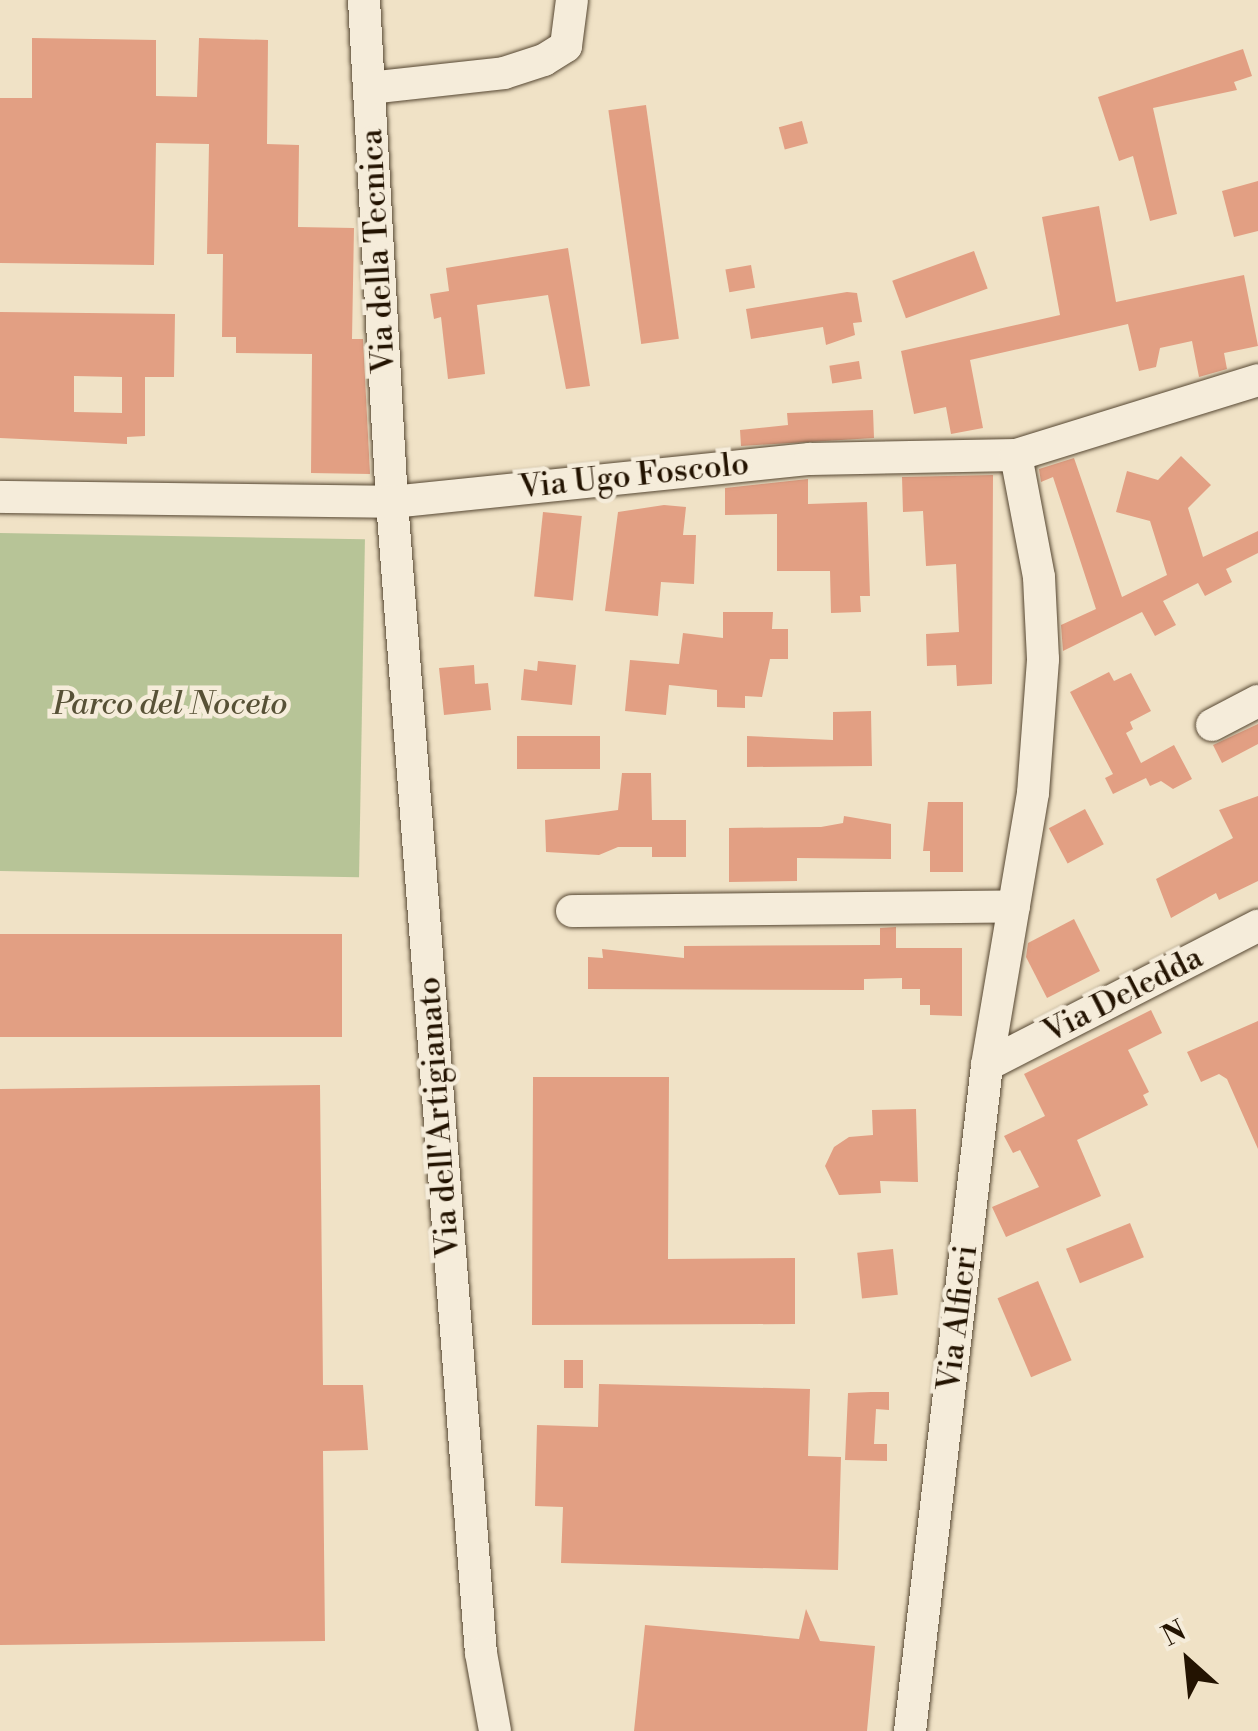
<!DOCTYPE html>
<html>
<head>
<meta charset="utf-8">
<style>
  body { margin:0 }
  #map { position:relative; width:1258px; height:1731px; overflow:hidden; background:#f0e2c6; font-family:"Libre Bodoni",serif }
  div>[style] { position:absolute }
  .green>* { inset:0; background:#b7c497; transform-origin:0 0 }
  .building>* { inset:0; background:#e29f83; transform-origin:0 0 }
  .roads { filter:drop-shadow(0 0 2px #564732) drop-shadow(0 0 2px #564732) }
  .minor>* { height:32px; margin:-16px; padding:0 16px; transform-origin:16px; border-radius:16px; background:#f5ecda }
  span { translate:-50% -50%; white-space:nowrap; text-align:center; line-height:1.15; -webkit-text-stroke:9px #f5ecda; paint-order:stroke }
  .street-label { font-size:32px; color:#231301 }
  .park-label { font-size:32px; color:#575136; font-style:italic }
  .north { position:absolute; left:1138px; top:1611px; width:100px; height:100px; -webkit-text-stroke:8px #f5ecda; paint-order:stroke; rotate:333deg; font-size:28px; font-weight:700; line-height:40px; text-align:center; color:#231301 }
  .north::after { content:''; display:block; margin:auto; width:35px; height:45px; background:#231301; clip-path:polygon(50% 0,100% 100%,50% 72%,0 100%) }
</style>
</head>
<body>
<div id="map">
  <div class="green">
    <div style="left:0;top:533px;width:365px;height:338px;rotate:1deg"></div>
  </div>
  <div class="building">
    <div style="clip-path:polygon(32px 38px,156px 40px,156px 96px,197px 97px,199px 38px,268px 40px,267px 144px,299px 145px,298px 227px,354px 228px,352px 339px,363px 339px,370px 474px,311px 473px,312px 354px,236px 353px,236px 337px,222px 337px,223px 254px,207px 254px,209px 144px,156px 143px,154px 265px,0 263px,0 98px,32px 98px)"></div>
    <div style="clip-path:polygon(1243px 49px,1252px 76px,1234px 82px,1237px 90px,1153px 108px,1177px 214px,1150px 221px,1133px 156px,1119px 161px,1098px 97px)"></div>
    <div style="left:646px;top:105px;width:236px;height:38px;rotate:82deg"></div>
    <div style="left:802px;top:121px;width:23px;height:24px;rotate:75deg"></div>
    <div style="clip-path:polygon(1258px 181px,1258px 231px,1234px 237px,1222px 191px)"></div>
    <div style="clip-path:polygon(1099px 206px,1116px 302px,1244px 275px,1258px 346px,1224px 353px,1227px 369px,1199px 377px,1192px 341px,1160px 348px,1156px 367px,1139px 371px,1128px 324px,970px 360px,983px 428px,951px 434px,946px 407px,914px 414px,901px 351px,1060px 315px,1042px 217px)"></div>
    <div style="clip-path:polygon(568px 248px,590px 386px,566px 389px,548px 295px,477px 305px,485px 374px,448px 379px,441px 317px,434px 319px,430px 294px,449px 291px,446px 268px)"></div>
    <div style="left:974px;top:251px;width:40px;height:87px;rotate:70deg"></div>
    <div style="left:751px;top:265px;width:23px;height:26px;rotate:80deg"></div>
    <div style="clip-path:polygon(847px 292px,857px 293px,862px 322px,853px 323px,855px 335px,826px 345px,823px 327px,751px 339px,746px 309px)"></div>
    <div style="clip-path:polygon(evenodd,0 312px,175px 314px,174px 377px,145px 377px,145px 436px,127px 437px,127px 444px,0 438px,0 312px,74px 376px,122px 377px,122px 413px,74px 412px,74px 376px)"></div>
    <div style="left:859px;top:361px;width:18px;height:30px;rotate:81deg"></div>
    <div style="clip-path:polygon(873px 410px,874px 438px,741px 446px,740px 430px,788px 425px,787px 413px)"></div>
    <div style="clip-path:polygon(1181px 456px,1211px 485px,1188px 508px,1203px 557px,1258px 531px,1258px 553px,1226px 569px,1232px 582px,1205px 596px,1198px 583px,1163px 601px,1176px 625px,1155px 636px,1142px 612px,1063px 651px,1061px 625px,1096px 609px,1053px 477px,1041px 482px,1039px 469px,1074px 458px,1122px 597px,1167px 575px,1150px 521px,1116px 512px,1127px 471px,1158px 480px)"></div>
    <div style="clip-path:polygon(993px 475px,992px 684px,957px 686px,956px 665px,927px 666px,926px 634px,959px 632px,956px 564px,926px 566px,923px 511px,903px 512px,902px 477px)"></div>
    <div style="clip-path:polygon(808px 479px,808px 504px,867px 502px,870px 596px,860px 596px,861px 612px,831px 613px,830px 571px,777px 571px,777px 514px,725px 515px,725px 488px)"></div>
    <div style="clip-path:polygon(664px 505px,686px 507px,683px 535px,696px 535px,694px 584px,661px 582px,658px 616px,605px 611px,618px 512px)"></div>
    <div style="left:543px;top:512px;width:39px;height:85px;rotate:6deg"></div>
    <div style="clip-path:polygon(723px 612px,773px 612px,772px 629px,788px 629px,788px 659px,770px 659px,762px 697px,745px 696px,745px 708px,717px 707px,717px 690px,669px 685px,666px 715px,625px 711px,630px 660px,679px 664px,683px 633px,723px 638px)"></div>
    <div style="clip-path:polygon(538px 661px,576px 665px,572px 705px,521px 700px,524px 669px,537px 671px)"></div>
    <div style="clip-path:polygon(474px 665px,475px 684px,488px 683px,491px 710px,444px 715px,439px 668px)"></div>
    <div style="clip-path:polygon(1109px 672px,1114px 681px,1131px 673px,1151px 711px,1130px 722px,1133px 729px,1126px 733px,1141px 763px,1174px 745px,1192px 779px,1173px 789px,1161px 781px,1150px 786px,1146px 778px,1113px 794px,1105px 778px,1113px 774px,1070px 692px)"></div>
    <div style="clip-path:polygon(871px 711px,872px 766px,747px 767px,747px 736px,833px 740px,833px 712px)"></div>
    <div style="clip-path:polygon(1258px 724px,1258px 744px,1222px 763px,1213px 745px)"></div>
    <div style="left:600px;top:736px;width:33px;height:83px;rotate:90deg"></div>
    <div style="clip-path:polygon(622px 773px,651px 773px,652px 820px,686px 820px,686px 857px,652px 857px,652px 847px,618px 847px,599px 855px,546px 852px,545px 820px,618px 810px)"></div>
    <div style="clip-path:polygon(1258px 796px,1258px 881px,1219px 900px,1216px 893px,1171px 918px,1156px 879px,1233px 838px,1219px 810px)"></div>
    <div style="clip-path:polygon(928px 802px,963px 802px,963px 872px,930px 872px,930px 851px,923px 851px)"></div>
    <div style="left:1085px;top:809px;width:40px;height:41px;rotate:62deg"></div>
    <div style="clip-path:polygon(844px 816px,891px 824px,891px 859px,797px 858px,797px 881px,729px 882px,729px 828px,821px 827px,843px 823px)"></div>
    <div style="clip-path:polygon(1074px 919px,1100px 971px,1047px 998px,1026px 957px,1028px 943px)"></div>
    <div style="clip-path:polygon(896px 927px,896px 948px,962px 948px,962px 1016px,930px 1015px,930px 1005px,920px 1005px,920px 989px,902px 989px,902px 978px,864px 979px,864px 990px,588px 989px,588px 957px,603px 958px,602px 949px,684px 958px,684px 946px,880px 945px,880px 928px)"></div>
    <div style="left:342px;top:934px;width:103px;height:342px;rotate:90deg"></div>
    <div style="clip-path:polygon(1151px 1010px,1162px 1033px,1128px 1050px,1149px 1092px,1143px 1095px,1148px 1105px,1077px 1140px,1101px 1196px,1006px 1237px,992px 1207px,1039px 1187px,1020px 1150px,1013px 1153px,1004px 1136px,1045px 1116px,1024px 1074px)"></div>
    <div style="clip-path:polygon(1258px 1021px,1258px 1149px,1227px 1079px,1219px 1074px,1201px 1082px,1187px 1052px)"></div>
    <div style="clip-path:polygon(533px 1077px,669px 1077px,668px 1259px,795px 1258px,795px 1324px,532px 1325px)"></div>
    <div style="clip-path:polygon(320px 1085px,323px 1385px,363px 1385px,368px 1450px,323px 1451px,325px 1641px,0 1645px,0 1089px)"></div>
    <div style="clip-path:polygon(916px 1109px,918px 1182px,880px 1181px,881px 1193px,839px 1195px,825px 1166px,834px 1147px,849px 1137px,873px 1135px,872px 1110px)"></div>
    <div style="left:1130px;top:1223px;width:37px;height:69px;rotate:68deg"></div>
    <div style="left:893px;top:1249px;width:46px;height:36px;rotate:84deg"></div>
    <div style="left:1038px;top:1281px;width:86px;height:44px;rotate:67deg"></div>
    <div style="left:564px;top:1360px;width:19px;height:28px"></div>
    <div style="clip-path:polygon(599px 1384px,810px 1389px,808px 1456px,841px 1457px,838px 1570px,561px 1563px,563px 1507px,535px 1506px,537px 1425px,598px 1427px)"></div>
    <div style="clip-path:polygon(871px 1392px,889px 1392px,889px 1410px,876px 1409px,874px 1444px,887px 1444px,887px 1461px,845px 1460px,848px 1393px)"></div>
    <div style="clip-path:polygon(806px 1609px,820px 1641px,875px 1646px,867px 1731px,634px 1731px,645px 1625px,799px 1639px)"></div>
  </div>
  <div class="roads">
    <div class="minor">
      <div style="left:364px;top:0;width:503px;rotate:86.81deg"></div>
      <div style="left:392px;top:502px;width:1154px;rotate:85.58deg"></div>
      <div style="left:481px;top:1653px;width:79px;rotate:79.8deg"></div>
      <div style="left:369px;top:88px;width:136px;rotate:-6.3deg"></div>
      <div style="left:504px;top:73px;width:42px;rotate:-18deg"></div>
      <div style="left:544px;top:60px;width:26px;rotate:-32deg"></div>
      <div style="left:566px;top:46px;width:46px;rotate:-82.6deg"></div>
      <div style="left:0;top:497px;width:392px;rotate:0.7deg"></div>
      <div style="left:392px;top:502px;width:420px;rotate:-5.9deg"></div>
      <div style="left:810px;top:459px;width:206px;rotate:-1.1deg"></div>
      <div style="left:1016px;top:455px;width:253px;rotate:-17.2deg"></div>
      <div style="left:1212px;top:725px;width:52px;rotate:-27.6deg"></div>
      <div style="left:572px;top:911px;width:442px;rotate:-0.6deg"></div>
      <div style="left:987px;top:1065px;width:305px;rotate:-27.2deg"></div>
      <div style="left:910px;top:1731px;width:670px;rotate:-83.4deg"></div>
      <div style="left:987px;top:1065px;width:276px;rotate:-80.4deg"></div>
      <div style="left:1033px;top:793px;width:134px;rotate:-85.7deg"></div>
      <div style="left:1043px;top:659px;width:82px;rotate:-92.8deg"></div>
      <div style="left:1039px;top:577px;width:124px;rotate:-100.7deg"></div>
    </div>
  </div>
  <div class="street-label">
    <span style="left:378px;top:251px;rotate:-93deg">Via della Tecnica</span>
    <span style="left:634px;top:476px;rotate:-6deg">Via Ugo Foscolo</span>
    <span style="left:1123px;top:995px;rotate:-27deg">Via Deledda</span>
    <span style="left:439px;top:1117px;rotate:-94deg">Via dell'Artigianato</span>
    <span style="left:958px;top:1318px;rotate:-83deg">Via Alfieri</span>
  </div>
  <div class="park-label">
    <span style="left:170px;top:704px">Parco del Noceto</span>
  </div>
  <div class="north">N</div>
</div>
</body>
</html>
